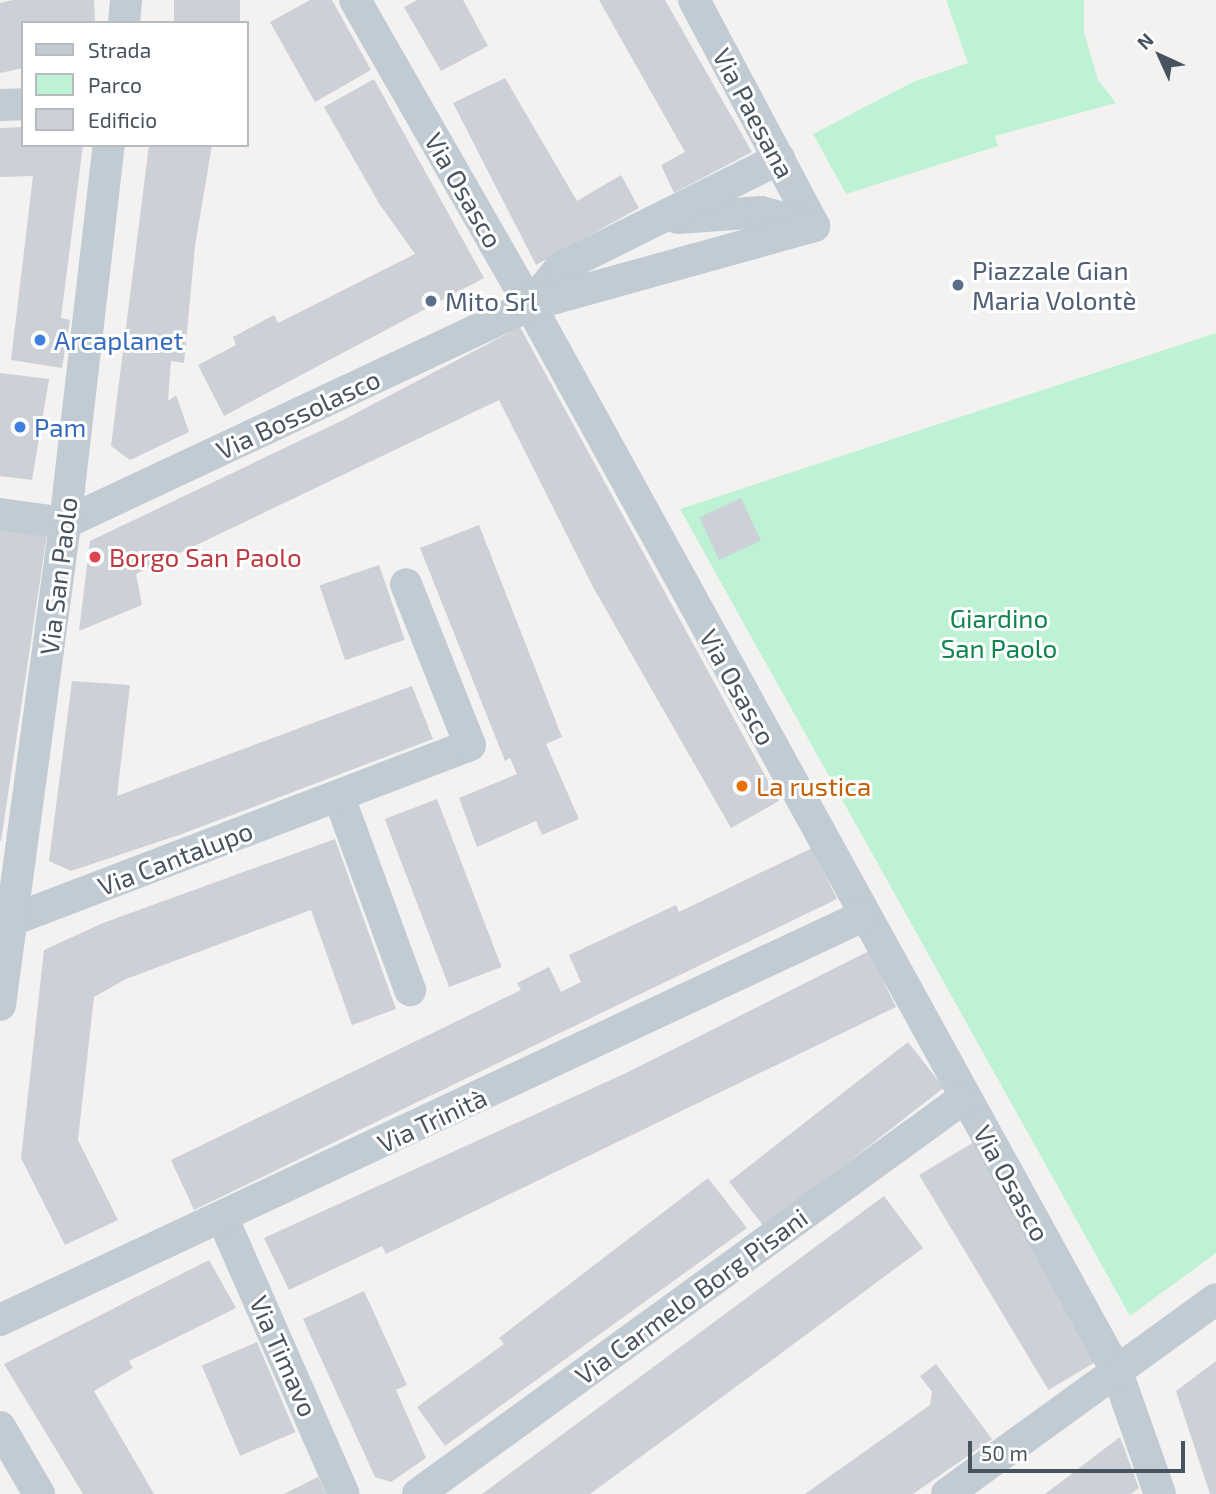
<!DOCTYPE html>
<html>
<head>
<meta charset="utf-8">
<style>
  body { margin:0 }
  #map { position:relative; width:1216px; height:1494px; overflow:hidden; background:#f4f1f1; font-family:"Exo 2",sans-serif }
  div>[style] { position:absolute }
  .green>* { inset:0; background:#bdf3d4 }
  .building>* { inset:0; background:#cdd0d6; transform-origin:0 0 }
  .street>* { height:32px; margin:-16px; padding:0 16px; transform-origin:16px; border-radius:16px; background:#c1cbd4 }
  .dots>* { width:19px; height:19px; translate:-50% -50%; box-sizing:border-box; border:4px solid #fff; border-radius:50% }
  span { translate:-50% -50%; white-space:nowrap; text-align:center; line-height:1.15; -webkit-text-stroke:6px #fff; paint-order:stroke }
  .street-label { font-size:26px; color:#475460 }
  .service-label { font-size:26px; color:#4e5e75 }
  .left { translate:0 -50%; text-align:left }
  .shop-label { font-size:26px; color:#366cbe }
  .health-label { font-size:26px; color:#be3a42 }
  .park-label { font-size:26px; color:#10844d }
  .food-label { font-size:26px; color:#c56008 }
  .legend { position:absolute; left:21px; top:21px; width:228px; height:126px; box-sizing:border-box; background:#fff; border:2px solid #b5bbbf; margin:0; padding:9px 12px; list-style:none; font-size:21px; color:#475460 }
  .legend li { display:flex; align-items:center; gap:14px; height:35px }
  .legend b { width:35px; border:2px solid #b5bbbf }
  .north { position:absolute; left:1125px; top:21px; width:70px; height:70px; -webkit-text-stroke:5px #fff; paint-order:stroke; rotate:315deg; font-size:19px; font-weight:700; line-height:28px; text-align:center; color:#475460 }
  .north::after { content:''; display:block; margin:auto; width:24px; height:32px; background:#475460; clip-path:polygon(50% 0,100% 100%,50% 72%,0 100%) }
  .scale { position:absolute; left:968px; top:1441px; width:217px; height:32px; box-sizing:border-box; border:4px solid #475460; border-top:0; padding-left:9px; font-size:21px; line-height:24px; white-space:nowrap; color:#475460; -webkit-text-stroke:5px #fff; paint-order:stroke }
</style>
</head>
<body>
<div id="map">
  <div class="green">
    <div style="clip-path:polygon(946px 0,1084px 0,1084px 32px,1098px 80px,1116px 103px,995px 136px,998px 146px,846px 194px,813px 134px,913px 82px,968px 63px)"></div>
    <div style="clip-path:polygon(1216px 333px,1216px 1253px,1130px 1316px,680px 509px)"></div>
  </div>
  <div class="building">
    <div style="clip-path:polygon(13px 0,94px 0,95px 23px,23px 23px,23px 68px,0 73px,0 3px)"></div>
    <div style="left:174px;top:0;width:66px;height:23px"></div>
    <div style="clip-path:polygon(310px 0,332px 0,371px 70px,315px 102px,270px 22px)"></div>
    <div style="clip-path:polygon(417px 0,463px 0,488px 46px,441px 71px,404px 7px)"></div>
    <div style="clip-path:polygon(599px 0,665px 0,752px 152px,674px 193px,661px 165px,685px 152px)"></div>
    <div style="clip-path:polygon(505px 78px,577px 201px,621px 175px,639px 208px,536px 265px,453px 103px)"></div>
    <div style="clip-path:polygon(374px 79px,484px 278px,224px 416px,198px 365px,236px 345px,233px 337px,274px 315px,278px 323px,415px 254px,380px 205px,324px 107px)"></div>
    <div style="clip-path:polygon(23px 127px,23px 145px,83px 145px,61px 318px,70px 320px,62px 368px,11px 360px,33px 176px,0 177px,0 128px)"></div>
    <div style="clip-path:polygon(149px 145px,212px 145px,195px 246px,184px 363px,171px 361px,168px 401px,176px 395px,189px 432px,130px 460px,111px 446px)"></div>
    <div style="clip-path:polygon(520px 327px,779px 801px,731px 828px,593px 587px,499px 400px,136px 574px,142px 605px,79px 631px,90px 541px,341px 421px)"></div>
    <div style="clip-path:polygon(0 373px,49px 379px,32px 480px,0 476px)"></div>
    <div style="left:741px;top:498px;width:47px;height:46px;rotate:65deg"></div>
    <div style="clip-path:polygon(479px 525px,562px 737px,546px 744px,579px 819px,542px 835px,536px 821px,477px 847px,459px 798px,517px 774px,510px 758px,505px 761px,420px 548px)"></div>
    <div style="clip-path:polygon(0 526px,47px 534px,1px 841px,0 841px)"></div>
    <div style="left:379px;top:565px;width:79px;height:63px;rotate:71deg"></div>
    <div style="clip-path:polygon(72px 681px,130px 685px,117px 796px,412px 686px,433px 739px,179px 835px,71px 871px,49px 861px)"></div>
    <div style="left:437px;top:799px;width:180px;height:56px;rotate:69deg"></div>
    <div style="clip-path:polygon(335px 839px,396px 1009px,352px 1025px,311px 910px,126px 979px,94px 997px,78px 1140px,118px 1220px,65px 1245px,21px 1158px,44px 950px,103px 923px)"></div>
    <div style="clip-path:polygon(812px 848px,837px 899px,194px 1210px,171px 1160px,521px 990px,517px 983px,549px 967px,561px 992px,581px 982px,569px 955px,676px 905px,679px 912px)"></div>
    <div style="clip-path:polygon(869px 951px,896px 1007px,386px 1254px,382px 1246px,289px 1290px,264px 1238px,626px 1073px)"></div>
    <div style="left:908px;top:1042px;width:58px;height:227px;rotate:52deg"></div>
    <div style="left:974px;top:1142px;width:251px;height:64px;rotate:59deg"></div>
    <div style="clip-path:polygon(708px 1178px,747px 1228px,445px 1446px,417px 1407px,504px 1344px,499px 1338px)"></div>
    <div style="clip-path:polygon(884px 1196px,923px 1248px,714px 1403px,590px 1494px,482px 1494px)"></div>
    <div style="clip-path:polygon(209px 1260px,236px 1308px,129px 1361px,133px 1368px,94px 1391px,154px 1494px,83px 1494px,4px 1364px)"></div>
    <div style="clip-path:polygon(364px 1291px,407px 1385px,396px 1390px,426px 1458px,391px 1482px,375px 1477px,303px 1319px)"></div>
    <div style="left:257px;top:1342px;width:98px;height:60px;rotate:67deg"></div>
    <div style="clip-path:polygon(1216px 1361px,1216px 1494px,1210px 1494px,1176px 1391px)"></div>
    <div style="clip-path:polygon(936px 1364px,992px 1439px,913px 1494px,805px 1494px,930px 1405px,932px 1392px,920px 1376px)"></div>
    <div style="clip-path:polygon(1120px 1437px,1139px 1488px,1131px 1494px,1045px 1494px)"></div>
    <div style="clip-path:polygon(318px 1477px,326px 1494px,284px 1494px)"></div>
  </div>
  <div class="street">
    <div style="left:355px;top:0;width:352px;rotate:60.2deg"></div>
    <div style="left:530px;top:305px;width:1218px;rotate:61.18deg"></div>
    <div style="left:1117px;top:1372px;width:129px;rotate:70.6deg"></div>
    <div style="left:694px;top:0;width:256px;rotate:62deg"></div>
    <div style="left:124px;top:23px;width:23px;rotate:-85deg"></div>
    <div style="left:0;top:105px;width:23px;rotate:-2deg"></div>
    <div style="left:678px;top:218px;width:83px;rotate:-4.1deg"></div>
    <div style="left:761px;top:212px;width:54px;rotate:15.1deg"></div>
    <div style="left:530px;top:305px;width:48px;rotate:-51deg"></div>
    <div style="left:560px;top:268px;width:245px;rotate:-26.5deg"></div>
    <div style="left:0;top:514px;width:66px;rotate:7.9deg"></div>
    <div style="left:65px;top:523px;width:514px;rotate:-25.12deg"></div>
    <div style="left:530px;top:305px;width:295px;rotate:-15.5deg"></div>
    <div style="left:339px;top:797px;width:206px;rotate:69.8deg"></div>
    <div style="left:12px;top:920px;width:490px;rotate:-20.9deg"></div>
    <div style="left:470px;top:745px;width:173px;rotate:-111.7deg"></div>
    <div style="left:0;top:1005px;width:486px;rotate:-82.3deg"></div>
    <div style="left:65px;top:523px;width:381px;rotate:-83.4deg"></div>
    <div style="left:223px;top:1219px;width:300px;rotate:66.3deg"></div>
    <div style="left:0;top:1320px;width:953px;rotate:-25.09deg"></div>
    <div style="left:0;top:1427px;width:78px;rotate:59.8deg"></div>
    <div style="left:418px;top:1494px;width:674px;rotate:-35.95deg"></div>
    <div style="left:947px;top:1494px;width:332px;rotate:-35.9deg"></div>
  </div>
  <div class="dots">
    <div style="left:958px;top:285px;background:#5c6f8a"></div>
    <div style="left:431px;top:301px;background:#5c6f8a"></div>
    <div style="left:40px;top:340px;background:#3f7fe0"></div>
    <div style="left:20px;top:427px;background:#3f7fe0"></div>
    <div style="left:95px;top:557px;background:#e0444e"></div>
    <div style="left:742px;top:786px;background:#e8710a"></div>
  </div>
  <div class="street-label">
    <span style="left:754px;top:113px;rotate:62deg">Via Paesana</span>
    <span style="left:464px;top:190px;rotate:60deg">Via Osasco</span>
    <span style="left:298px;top:414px;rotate:-25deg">Via Bossolasco</span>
    <span style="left:58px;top:576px;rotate:-83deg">Via San Paolo</span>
    <span style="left:738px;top:687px;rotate:61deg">Via Osasco</span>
    <span style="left:175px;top:858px;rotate:-21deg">Via Cantalupo</span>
    <span style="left:432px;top:1120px;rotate:-25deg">Via Trinità</span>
    <span style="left:1012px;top:1183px;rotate:61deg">Via Osasco</span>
    <span style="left:691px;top:1296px;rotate:-36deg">Via Carmelo Borg Pisani</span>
    <span style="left:284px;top:1356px;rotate:66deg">Via Timavo</span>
  </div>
  <div class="service-label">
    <span class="left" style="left:972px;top:285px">Piazzale Gian<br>Maria Volontè</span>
    <span class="left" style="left:445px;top:301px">Mito Srl</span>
  </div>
  <div class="shop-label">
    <span class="left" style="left:54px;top:340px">Arcaplanet</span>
    <span class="left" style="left:34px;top:427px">Pam</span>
  </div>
  <div class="health-label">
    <span class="left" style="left:109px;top:557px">Borgo San Paolo</span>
  </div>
  <div class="park-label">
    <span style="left:999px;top:633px">Giardino<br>San Paolo</span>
  </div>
  <div class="food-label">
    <span class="left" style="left:756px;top:786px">La rustica</span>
  </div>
  <ul class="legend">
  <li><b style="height:9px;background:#c1cbd4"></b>Strada</li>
  <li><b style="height:19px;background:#bdf3d4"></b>Parco</li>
  <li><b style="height:19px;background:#cdd0d6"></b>Edificio</li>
  </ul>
  <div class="north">N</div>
  <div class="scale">50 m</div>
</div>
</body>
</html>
